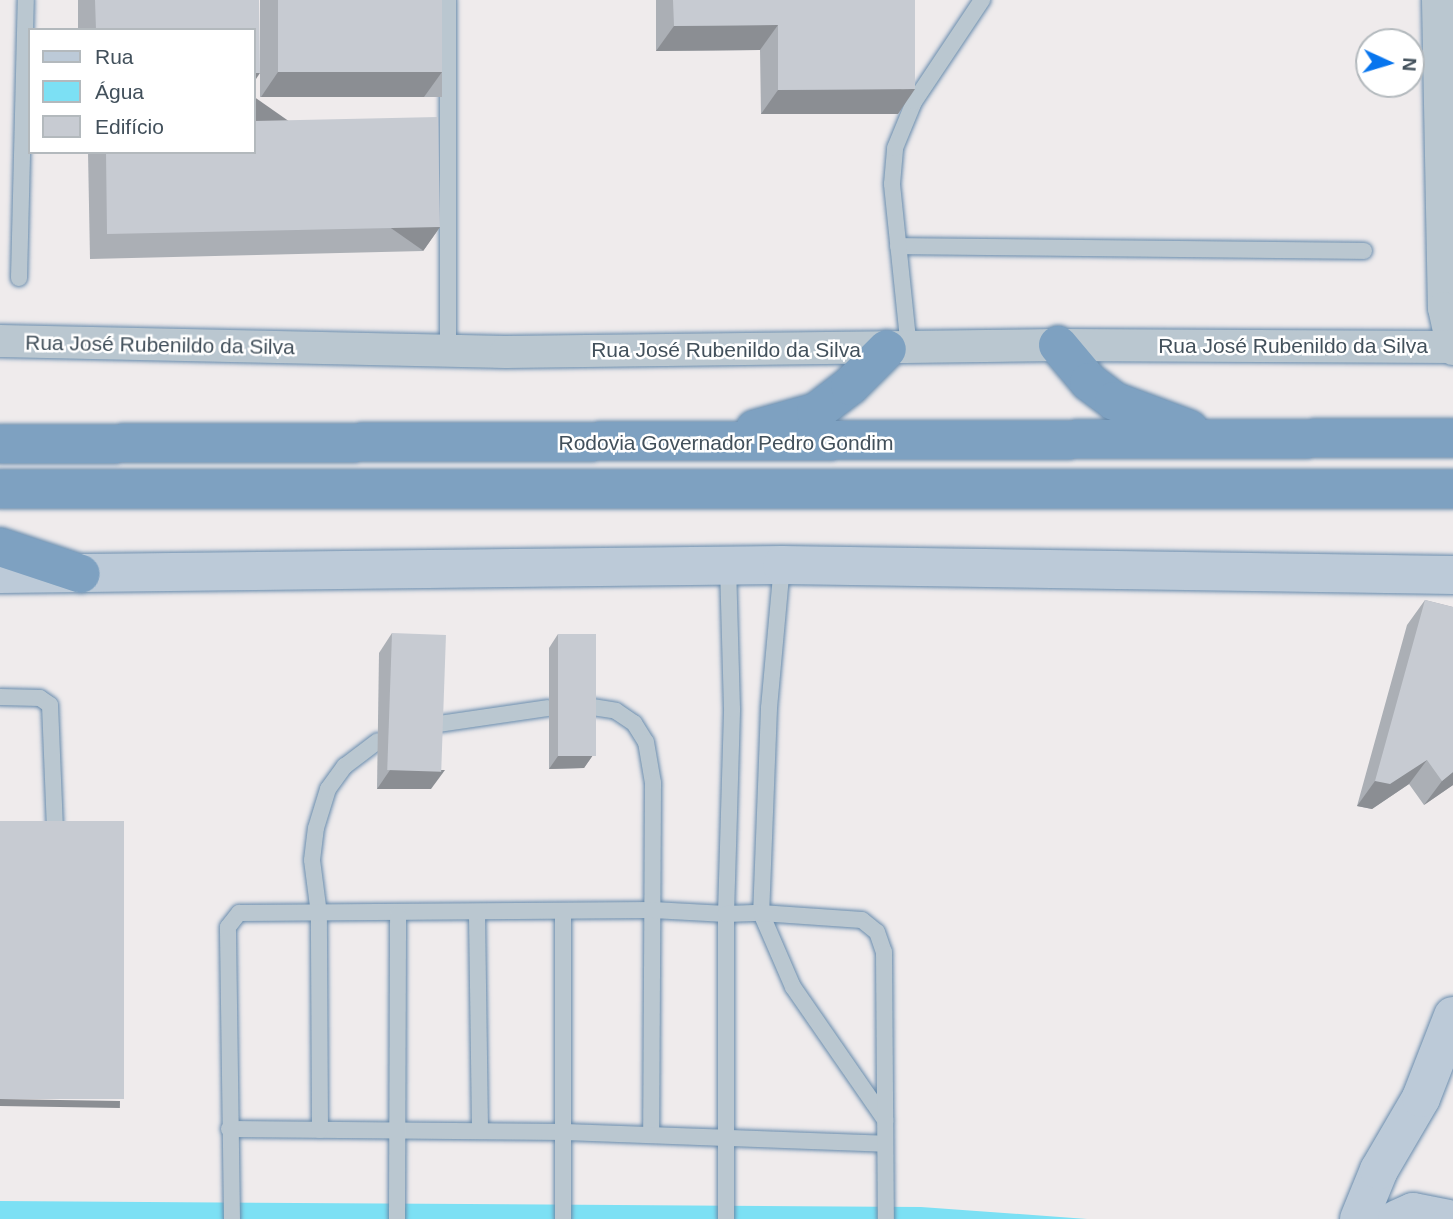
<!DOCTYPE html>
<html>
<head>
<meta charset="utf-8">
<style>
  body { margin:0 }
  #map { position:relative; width:1453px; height:1219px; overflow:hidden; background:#efebec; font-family:Arial,sans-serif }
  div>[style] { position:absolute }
  .water>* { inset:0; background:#7ce0f4 }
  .roads { filter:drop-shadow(0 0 2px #698cad) drop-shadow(0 0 2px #698cad) }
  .lane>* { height:16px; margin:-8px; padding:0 8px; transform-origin:8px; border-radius:8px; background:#bac7d0 }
  .street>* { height:32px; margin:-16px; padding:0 16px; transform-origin:16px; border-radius:16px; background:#bac7d0 }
  .secondary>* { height:38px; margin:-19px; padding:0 19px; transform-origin:19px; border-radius:19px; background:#bccad8 }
  .highway>* { height:38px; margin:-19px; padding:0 19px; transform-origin:19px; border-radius:19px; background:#7ea1c1 }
  .wall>* { inset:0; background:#abafb5; transform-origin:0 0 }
  .shaded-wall>* { inset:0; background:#8b8e93; transform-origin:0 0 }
  .building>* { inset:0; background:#c7cbd2; transform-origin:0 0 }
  span { translate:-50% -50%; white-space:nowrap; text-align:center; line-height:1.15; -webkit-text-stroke:5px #fff; paint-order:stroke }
  .street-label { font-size:21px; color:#42505b }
  .legend { position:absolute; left:28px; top:28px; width:228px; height:126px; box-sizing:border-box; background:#fff; border:2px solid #b3b9bd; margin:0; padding:9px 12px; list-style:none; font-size:21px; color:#42505b }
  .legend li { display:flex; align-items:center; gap:14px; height:35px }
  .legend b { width:35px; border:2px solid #b3b9bd }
  .north { position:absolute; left:1355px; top:28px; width:70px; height:70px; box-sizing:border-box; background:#fff; border:2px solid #b3b9bd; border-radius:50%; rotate:94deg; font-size:19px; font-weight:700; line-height:28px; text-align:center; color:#42505b }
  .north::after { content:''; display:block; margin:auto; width:24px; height:32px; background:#0775ee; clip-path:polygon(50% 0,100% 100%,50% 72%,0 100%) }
</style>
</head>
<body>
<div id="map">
  <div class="water">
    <div style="clip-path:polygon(0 1201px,921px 1207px,1087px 1219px,0 1219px)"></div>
  </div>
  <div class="roads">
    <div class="lane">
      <div style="left:898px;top:246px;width:466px;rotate:0.6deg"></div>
      <div style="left:19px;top:278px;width:278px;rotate:-88.6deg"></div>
      <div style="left:909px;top:349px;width:166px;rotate:-95.9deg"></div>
      <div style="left:892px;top:184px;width:36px;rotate:-85deg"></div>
      <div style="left:895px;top:148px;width:50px;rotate:-67.6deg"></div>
      <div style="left:914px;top:102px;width:123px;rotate:-56.3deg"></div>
      <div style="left:448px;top:350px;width:350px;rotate:-90deg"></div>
      <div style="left:782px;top:565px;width:144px;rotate:95.2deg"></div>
      <div style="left:769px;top:708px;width:205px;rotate:92.2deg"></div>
      <div style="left:761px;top:913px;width:81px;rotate:66.6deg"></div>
      <div style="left:793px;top:987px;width:162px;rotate:55.3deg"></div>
      <div style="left:0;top:697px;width:40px;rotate:1.4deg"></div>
      <div style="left:40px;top:698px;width:12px;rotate:35deg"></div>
      <div style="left:50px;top:705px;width:123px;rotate:87.7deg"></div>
      <div style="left:586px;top:706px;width:30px;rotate:9deg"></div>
      <div style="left:616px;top:711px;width:22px;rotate:34deg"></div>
      <div style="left:634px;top:723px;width:22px;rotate:58deg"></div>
      <div style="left:646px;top:742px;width:42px;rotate:80.3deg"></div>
      <div style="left:653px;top:783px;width:352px;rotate:90.3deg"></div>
      <div style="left:432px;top:725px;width:117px;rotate:-8.3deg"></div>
      <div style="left:477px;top:914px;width:217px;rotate:89.2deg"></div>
      <div style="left:229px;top:1129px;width:336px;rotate:0.5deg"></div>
      <div style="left:565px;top:1132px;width:320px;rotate:2.1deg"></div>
      <div style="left:320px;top:1130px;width:216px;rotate:-90.3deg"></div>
      <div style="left:319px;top:914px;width:54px;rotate:-97.4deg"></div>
      <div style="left:312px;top:860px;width:32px;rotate:-83deg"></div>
      <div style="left:316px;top:828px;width:41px;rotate:-72.9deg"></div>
      <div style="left:328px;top:789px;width:29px;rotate:-54deg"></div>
      <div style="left:345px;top:766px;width:41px;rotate:-37.1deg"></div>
      <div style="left:232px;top:1219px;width:292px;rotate:-90.8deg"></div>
      <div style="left:228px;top:927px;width:18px;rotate:-52deg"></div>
      <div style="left:239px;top:913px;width:414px;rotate:-0.4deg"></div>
      <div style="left:653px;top:910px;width:73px;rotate:3.1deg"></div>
      <div style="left:726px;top:914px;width:205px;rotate:-88.3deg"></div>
      <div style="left:732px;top:709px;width:143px;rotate:-91.6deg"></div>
      <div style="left:397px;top:1219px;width:304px;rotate:-89.8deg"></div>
      <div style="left:563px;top:1219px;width:306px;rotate:-90deg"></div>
      <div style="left:726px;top:1219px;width:305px;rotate:-90deg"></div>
      <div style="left:726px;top:914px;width:35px;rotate:-2deg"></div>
      <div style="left:761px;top:913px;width:101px;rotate:4deg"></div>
      <div style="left:862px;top:920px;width:19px;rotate:39deg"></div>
      <div style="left:877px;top:932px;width:21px;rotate:71deg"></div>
      <div style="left:884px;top:952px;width:267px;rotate:89.6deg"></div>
    </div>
    <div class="street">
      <div style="left:1438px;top:0;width:308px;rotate:88.9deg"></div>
      <div style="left:1444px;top:308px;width:42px;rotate:77.6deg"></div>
      <div style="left:0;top:341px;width:506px;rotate:1.25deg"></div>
      <div style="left:506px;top:352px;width:552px;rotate:-0.73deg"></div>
      <div style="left:1058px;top:345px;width:395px;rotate:0.3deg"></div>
    </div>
    <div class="secondary">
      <div style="left:0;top:574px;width:782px;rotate:-0.66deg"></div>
      <div style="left:782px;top:565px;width:671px;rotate:0.85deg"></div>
      <div style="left:1359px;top:1219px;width:53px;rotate:-67.8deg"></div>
      <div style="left:1379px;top:1170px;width:83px;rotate:-59.7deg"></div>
      <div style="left:1421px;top:1098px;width:88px;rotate:-68.7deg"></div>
      <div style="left:1397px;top:1219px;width:17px;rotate:-24deg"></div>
      <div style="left:1413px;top:1212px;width:36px;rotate:11deg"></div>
    </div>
    <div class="highway">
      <div style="left:1058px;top:345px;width:48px;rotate:50deg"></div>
      <div style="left:1089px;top:382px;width:31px;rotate:37deg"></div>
      <div style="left:1114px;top:401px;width:80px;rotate:20.5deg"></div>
      <div style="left:755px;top:429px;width:63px;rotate:-15.6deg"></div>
      <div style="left:816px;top:412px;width:43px;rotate:-37.4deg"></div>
      <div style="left:850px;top:386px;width:52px;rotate:-45deg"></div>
      <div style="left:0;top:444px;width:1453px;rotate:-0.24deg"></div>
      <div style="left:0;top:489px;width:1453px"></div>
      <div style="left:0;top:547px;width:85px;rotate:18.4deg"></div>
    </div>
  </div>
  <div class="wall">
    <div style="left:78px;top:0;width:181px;height:30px"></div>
    <div style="left:260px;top:0;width:182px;height:97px"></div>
    <div style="clip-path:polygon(656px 0,915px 0,898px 114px,761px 114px,760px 50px,656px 51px)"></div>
    <div style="clip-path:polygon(88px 152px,254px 152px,440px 227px,423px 251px,90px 259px)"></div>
    <div style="clip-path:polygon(1425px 600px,1453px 607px,1453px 785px,1424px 805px,1409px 784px,1372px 809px,1357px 806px,1407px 625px)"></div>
    <div style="clip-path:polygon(392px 633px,431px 789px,377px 789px,379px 653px)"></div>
    <div style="clip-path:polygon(558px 634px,593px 755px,584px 768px,549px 769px,549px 648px)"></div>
  </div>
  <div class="shaded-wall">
    <div style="clip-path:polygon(778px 25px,760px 50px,656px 51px,674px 26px)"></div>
    <div style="clip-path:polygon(278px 72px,442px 72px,424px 97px,261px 97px)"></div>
    <div style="clip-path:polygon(254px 73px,260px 73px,254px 82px)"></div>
    <div style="clip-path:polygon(915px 89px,898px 114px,761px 114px,778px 90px)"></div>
    <div style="left:440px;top:227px;width:29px;height:333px;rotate:125deg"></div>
    <div style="clip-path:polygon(593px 755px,584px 768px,549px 769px,558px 756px)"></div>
    <div style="clip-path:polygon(1427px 760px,1409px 784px,1372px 809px,1357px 806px,1375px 781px)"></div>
    <div style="clip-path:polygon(390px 770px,445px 770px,431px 789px,377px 789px)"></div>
    <div style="clip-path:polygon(1453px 772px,1453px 785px,1424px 805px,1442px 781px)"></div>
    <div style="left:0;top:1099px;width:120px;height:7px;rotate:1deg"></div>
  </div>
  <div class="building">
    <div style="clip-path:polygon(95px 0,259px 0,260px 73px,254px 73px,254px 30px,96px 30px)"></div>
    <div style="left:278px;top:0;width:164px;height:72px"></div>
    <div style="clip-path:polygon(673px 0,915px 0,915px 89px,778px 90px,778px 25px,674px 26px)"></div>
    <div style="clip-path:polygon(438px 117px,440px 227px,107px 234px,106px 152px,254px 152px,254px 121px)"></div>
    <div style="clip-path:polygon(1425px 600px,1453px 607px,1453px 772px,1442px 781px,1427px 760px,1390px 784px,1375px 781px)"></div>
    <div style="left:392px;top:633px;width:54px;height:137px;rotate:2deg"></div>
    <div style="left:558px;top:634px;width:38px;height:122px"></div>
    <div style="left:0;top:821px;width:124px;height:278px"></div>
  </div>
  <div class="street-label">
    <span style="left:160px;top:345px;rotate:1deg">Rua José Rubenildo da Silva</span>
    <span style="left:1293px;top:346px">Rua José Rubenildo da Silva</span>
    <span style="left:726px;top:350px">Rua José Rubenildo da Silva</span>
    <span style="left:726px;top:443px">Rodovia Governador Pedro Gondim</span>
  </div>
  <ul class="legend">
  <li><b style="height:9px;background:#bccad8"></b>Rua</li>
  <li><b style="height:19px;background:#7ce0f4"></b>Água</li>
  <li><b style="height:19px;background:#c7cbd2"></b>Edifício</li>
  </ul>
  <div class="north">N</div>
</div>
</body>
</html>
